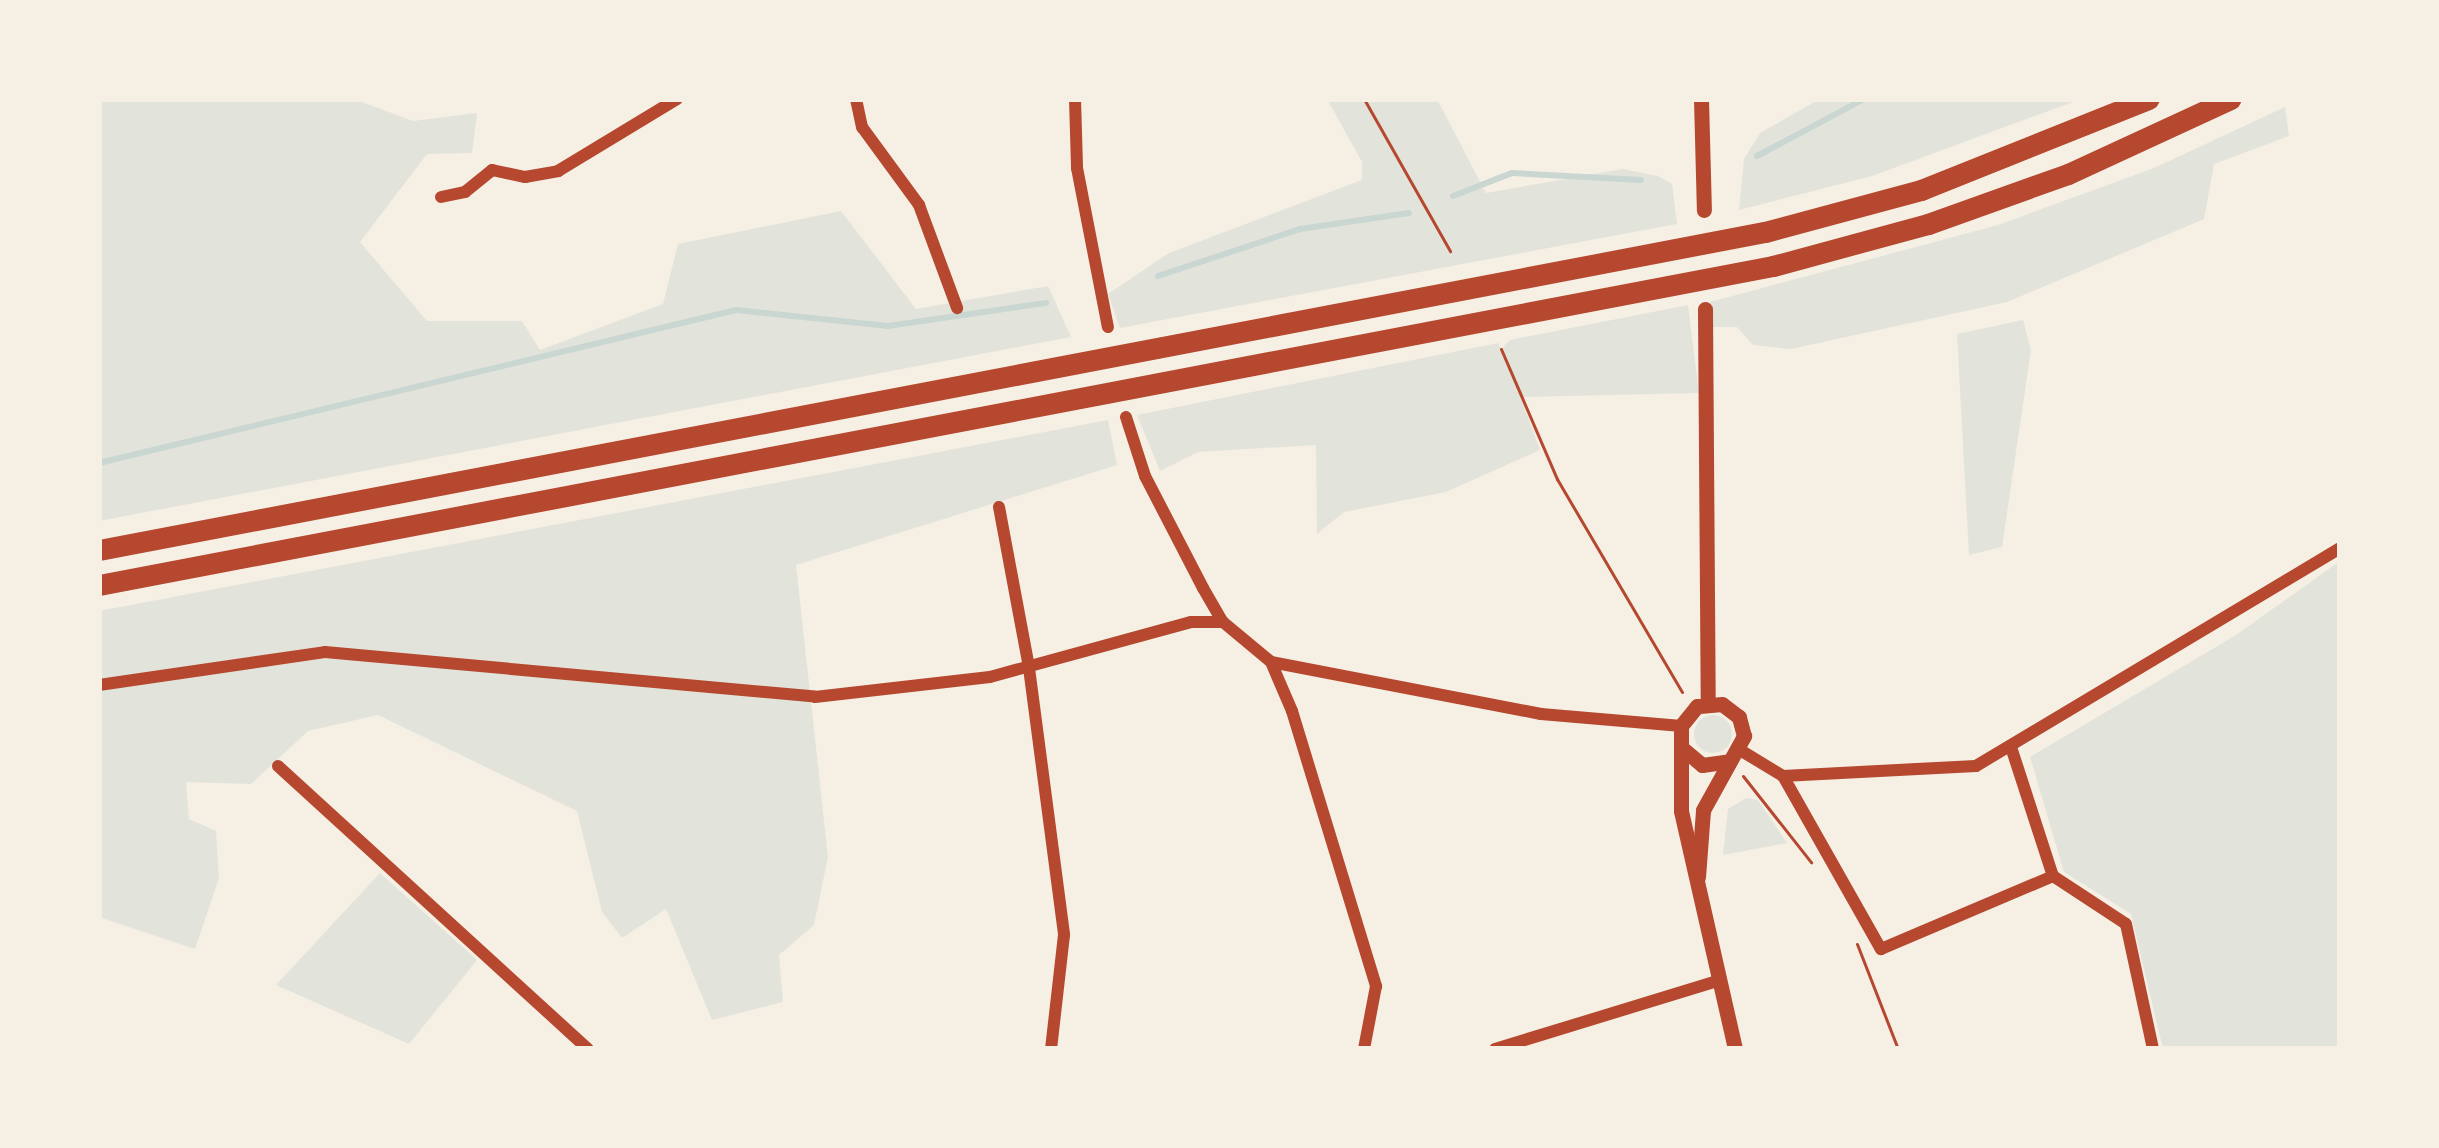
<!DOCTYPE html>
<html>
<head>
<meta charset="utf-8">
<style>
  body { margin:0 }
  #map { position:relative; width:2439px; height:1148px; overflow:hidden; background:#f6efe4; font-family:Helvetica,sans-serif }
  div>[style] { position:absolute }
  .green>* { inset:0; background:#e2e4dc }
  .round { border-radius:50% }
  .stream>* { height:6px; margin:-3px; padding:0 3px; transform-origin:3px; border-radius:3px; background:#c9d6d2 }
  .path>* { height:3px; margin:-1.5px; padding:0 1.5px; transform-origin:1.5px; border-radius:1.5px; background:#b5482f }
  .minor>* { height:12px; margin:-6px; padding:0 6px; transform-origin:6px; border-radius:6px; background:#b5482f }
  .tertiary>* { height:15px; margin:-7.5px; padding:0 7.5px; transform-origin:7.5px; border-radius:7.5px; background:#b5482f }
  .motorway>* { height:21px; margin:-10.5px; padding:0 10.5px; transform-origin:10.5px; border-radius:10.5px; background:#b5482f }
  span { translate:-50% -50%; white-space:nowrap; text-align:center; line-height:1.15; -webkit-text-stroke:10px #f6efe4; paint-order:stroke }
  .frame { position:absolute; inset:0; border:102px solid #f6efe4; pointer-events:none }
</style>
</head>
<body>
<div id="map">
  <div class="green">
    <div style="clip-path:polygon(99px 99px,354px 99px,413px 121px,477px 113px,472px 153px,427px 154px,360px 242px,427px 321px,522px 321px,540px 350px,663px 304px,678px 244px,841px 211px,916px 309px,1048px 286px,1071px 337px,99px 521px)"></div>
    <div style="clip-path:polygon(1327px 99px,1437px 99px,1486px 193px,1623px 169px,1658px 176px,1672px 184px,1677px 224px,1120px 328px,1108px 294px,1169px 253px,1362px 180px,1362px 162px)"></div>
    <div style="clip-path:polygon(1820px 99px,2081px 99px,1872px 176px,1739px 210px,1744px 159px,1760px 133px)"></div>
    <div style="clip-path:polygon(2285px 107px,2289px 136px,2214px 164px,2204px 219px,2007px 302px,1791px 349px,1753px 345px,1737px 327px,1705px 327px,1710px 302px,1998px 225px,2154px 168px)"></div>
    <div style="clip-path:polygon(1688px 305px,1699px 393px,1522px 397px,1512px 375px,1540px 450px,1446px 492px,1344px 512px,1317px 534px,1316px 445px,1198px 452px,1160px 471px,1137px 415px,1498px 343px,1501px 349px,1510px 340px)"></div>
    <div style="clip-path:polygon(2023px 320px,2031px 350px,2002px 547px,1969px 555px,1957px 334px)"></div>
    <div style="clip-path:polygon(1108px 420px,1117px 465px,796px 565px,828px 857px,814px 925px,779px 955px,783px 1002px,712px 1020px,666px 909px,622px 938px,602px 912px,577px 811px,378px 715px,308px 731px,251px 784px,186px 782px,189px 819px,216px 831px,219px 878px,195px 949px,99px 917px,99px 611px)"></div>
    <div style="clip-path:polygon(2340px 561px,2340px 1049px,2163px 1049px,2131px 914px,2064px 872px,2030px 757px,2236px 635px)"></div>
    <div class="round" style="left:1694px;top:715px;width:38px;height:38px"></div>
    <div style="clip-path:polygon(1746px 798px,1758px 800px,1787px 843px,1723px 855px,1728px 809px)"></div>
    <div style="clip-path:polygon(380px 873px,477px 960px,409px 1044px,276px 985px)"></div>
  </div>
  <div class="stream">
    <div style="left:1757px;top:156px;width:121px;rotate:-28deg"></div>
    <div style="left:1453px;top:196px;width:63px;rotate:-21.3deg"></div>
    <div style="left:1512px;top:173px;width:129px;rotate:3.1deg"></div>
    <div style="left:1158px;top:276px;width:150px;rotate:-18.3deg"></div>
    <div style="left:1300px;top:229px;width:110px;rotate:-8.4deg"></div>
    <div style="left:99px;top:463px;width:655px;rotate:-13.51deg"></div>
    <div style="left:736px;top:310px;width:153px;rotate:6deg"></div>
    <div style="left:888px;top:326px;width:160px;rotate:-8.3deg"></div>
  </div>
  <div class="path">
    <div style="left:1364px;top:99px;width:175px;rotate:60.5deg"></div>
    <div style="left:1501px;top:349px;width:142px;rotate:66.7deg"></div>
    <div style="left:1557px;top:479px;width:247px;rotate:59.6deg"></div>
    <div style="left:1743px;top:776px;width:110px;rotate:51.7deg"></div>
    <div style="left:1857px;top:944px;width:113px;rotate:68.7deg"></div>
  </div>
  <div class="minor">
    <div style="left:856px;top:99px;width:29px;rotate:78deg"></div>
    <div style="left:862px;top:127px;width:97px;rotate:53.8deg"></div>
    <div style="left:919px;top:205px;width:110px;rotate:69.7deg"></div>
    <div style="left:1075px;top:99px;width:69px;rotate:88.3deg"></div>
    <div style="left:1077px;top:168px;width:162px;rotate:79deg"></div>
    <div style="left:441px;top:197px;width:25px;rotate:-12deg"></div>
    <div style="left:465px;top:192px;width:35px;rotate:-39deg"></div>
    <div style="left:492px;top:170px;width:34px;rotate:12deg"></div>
    <div style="left:525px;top:177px;width:34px;rotate:-10deg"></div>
    <div style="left:558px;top:171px;width:139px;rotate:-31.2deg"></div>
    <div style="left:1126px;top:417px;width:62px;rotate:72.1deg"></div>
    <div style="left:1145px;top:476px;width:126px;rotate:62.6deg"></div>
    <div style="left:1203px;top:588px;width:39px;rotate:60deg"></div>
    <div style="left:1223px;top:622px;width:62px;rotate:39.8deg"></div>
    <div style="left:1271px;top:662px;width:53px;rotate:66.8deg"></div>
    <div style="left:1292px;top:711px;width:288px;rotate:73deg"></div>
    <div style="left:1376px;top:986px;width:64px;rotate:100.8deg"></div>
    <div style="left:999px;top:507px;width:164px;rotate:79.4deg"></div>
    <div style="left:1029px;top:668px;width:269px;rotate:82.5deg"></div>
    <div style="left:1064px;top:935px;width:115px;rotate:96.5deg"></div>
    <div style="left:1271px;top:662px;width:275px;rotate:10.9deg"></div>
    <div style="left:1541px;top:714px;width:141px;rotate:4.9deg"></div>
    <div style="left:99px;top:685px;width:228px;rotate:-8.3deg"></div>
    <div style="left:325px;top:652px;width:492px;rotate:5.2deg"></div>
    <div style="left:815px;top:697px;width:176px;rotate:-6.5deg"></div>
    <div style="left:990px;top:677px;width:208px;rotate:-15.3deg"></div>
    <div style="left:1191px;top:622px;width:32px"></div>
    <div style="left:2011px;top:747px;width:136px;rotate:72deg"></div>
    <div style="left:2053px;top:876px;width:87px;rotate:33.3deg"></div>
    <div style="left:2126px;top:924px;width:128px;rotate:77.8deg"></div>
    <div style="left:1740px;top:750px;width:50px;rotate:31.2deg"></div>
    <div style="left:1783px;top:776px;width:193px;rotate:-3deg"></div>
    <div style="left:1976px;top:766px;width:424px;rotate:-30.9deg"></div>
    <div style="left:278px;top:766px;width:420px;rotate:42.4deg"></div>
    <div style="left:1783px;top:776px;width:199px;rotate:60.5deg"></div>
    <div style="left:1881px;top:949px;width:187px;rotate:-23deg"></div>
    <div style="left:1495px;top:1049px;width:235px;rotate:-17deg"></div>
  </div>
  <div class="tertiary">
    <div style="left:1701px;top:99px;width:111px;rotate:88.5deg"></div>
    <div style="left:1705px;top:309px;width:394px;rotate:89.6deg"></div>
    <div style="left:1683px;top:749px;width:25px;rotate:40deg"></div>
    <div style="left:1702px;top:765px;width:28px;rotate:-8deg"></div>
    <div style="left:1698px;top:877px;width:67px;rotate:-85.7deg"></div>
    <div style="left:1703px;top:810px;width:85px;rotate:-61deg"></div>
    <div style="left:1744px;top:736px;width:20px;rotate:-105deg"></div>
    <div style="left:1739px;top:717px;width:21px;rotate:-143deg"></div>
    <div style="left:1722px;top:704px;width:25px;rotate:175deg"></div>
    <div style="left:1697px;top:706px;width:26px;rotate:129deg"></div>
    <div style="left:1681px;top:726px;width:85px;rotate:90deg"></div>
    <div style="left:1681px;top:811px;width:244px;rotate:77.2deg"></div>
  </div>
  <div class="motorway">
    <div style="left:99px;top:550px;width:1696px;rotate:-10.81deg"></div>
    <div style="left:1765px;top:232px;width:162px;rotate:-15.1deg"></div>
    <div style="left:1921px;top:190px;width:245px;rotate:-21.8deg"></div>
    <div style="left:99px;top:585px;width:1704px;rotate:-10.79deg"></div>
    <div style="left:1773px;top:266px;width:161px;rotate:-15.2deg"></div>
    <div style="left:1928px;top:224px;width:149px;rotate:-19.7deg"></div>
    <div style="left:2068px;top:174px;width:179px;rotate:-24.8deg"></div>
  </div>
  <div class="frame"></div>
</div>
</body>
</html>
